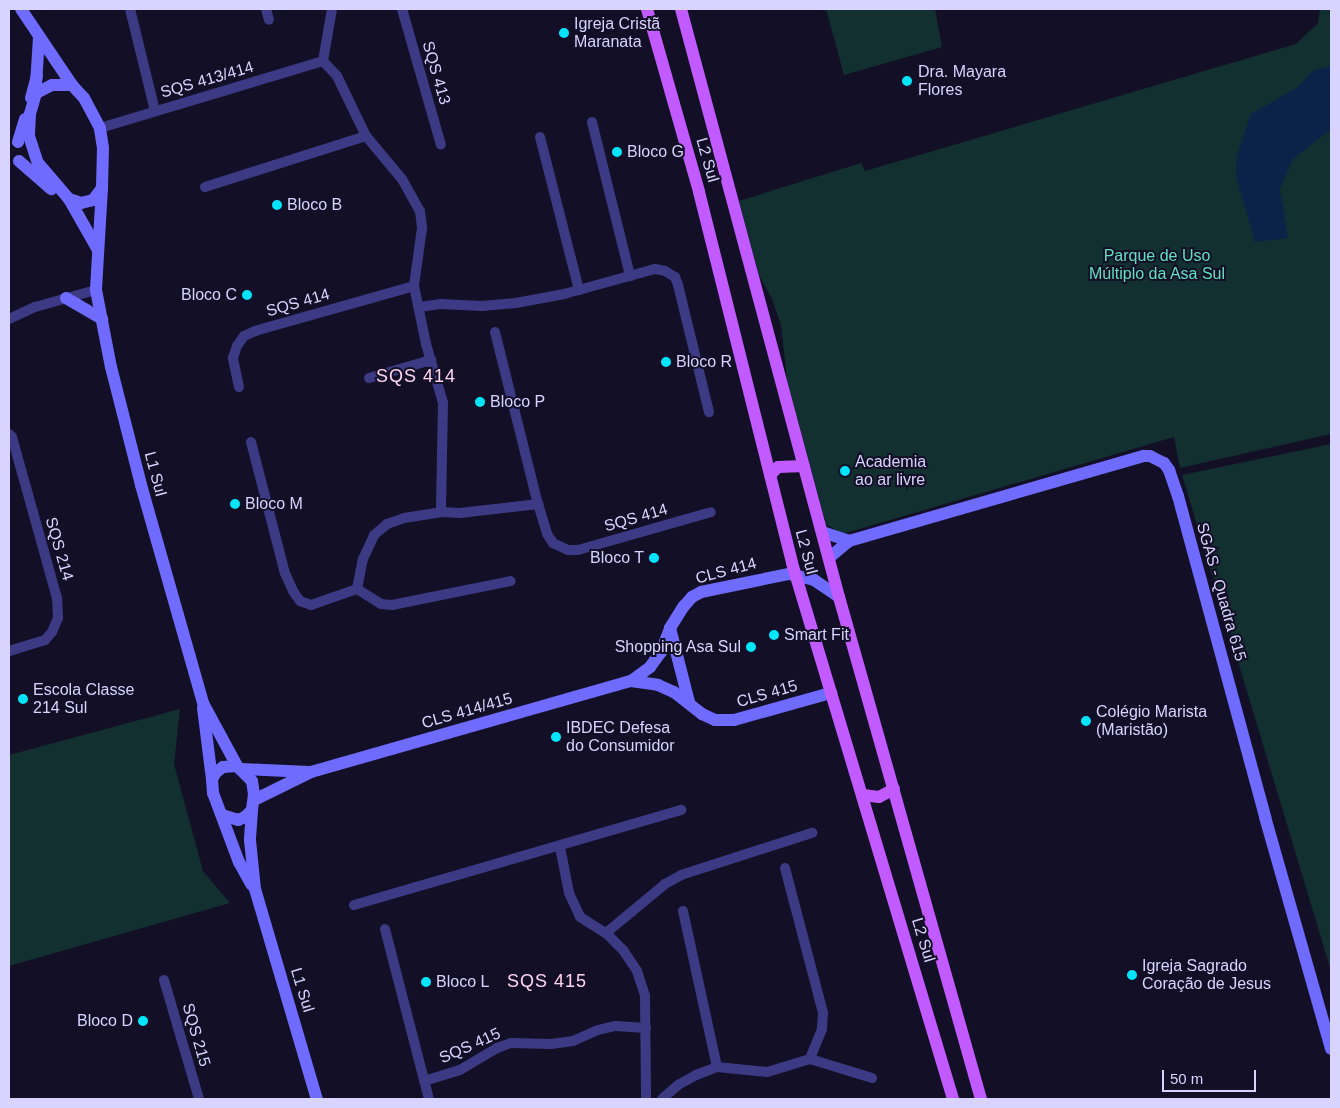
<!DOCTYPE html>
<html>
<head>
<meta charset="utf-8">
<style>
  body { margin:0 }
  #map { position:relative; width:1340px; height:1108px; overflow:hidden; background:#130f26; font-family:Arial,sans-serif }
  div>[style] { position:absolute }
  .green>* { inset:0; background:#12302f }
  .water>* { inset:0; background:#0c2248 }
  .street>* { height:10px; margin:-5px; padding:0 5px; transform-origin:5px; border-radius:5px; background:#3d3a85 }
  .secondary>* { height:12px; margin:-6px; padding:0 6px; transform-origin:6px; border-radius:6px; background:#6f6bff }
  .primary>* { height:12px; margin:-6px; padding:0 6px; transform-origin:6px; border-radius:6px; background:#c25bff }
  .dots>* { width:14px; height:14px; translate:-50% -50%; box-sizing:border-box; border:2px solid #130f26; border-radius:50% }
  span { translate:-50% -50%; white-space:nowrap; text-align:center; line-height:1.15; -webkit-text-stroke:4px #130f26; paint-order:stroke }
  .poi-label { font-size:16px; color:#d9d4ff }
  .left { translate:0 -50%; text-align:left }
  .right { translate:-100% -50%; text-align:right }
  .street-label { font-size:16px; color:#d9d4ff }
  .park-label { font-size:16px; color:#5fe0c0 }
  .neighbourhood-label { font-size:18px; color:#ffd6f0; letter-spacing:1px }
  .frame { position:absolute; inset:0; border:10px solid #d9d4ff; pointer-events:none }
  .scale { position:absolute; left:1162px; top:1070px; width:94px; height:22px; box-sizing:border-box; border:2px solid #d9d4ff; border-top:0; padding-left:6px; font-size:15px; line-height:18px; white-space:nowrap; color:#d9d4ff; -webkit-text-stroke:4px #130f26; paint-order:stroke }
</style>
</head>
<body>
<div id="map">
  <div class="green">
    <div style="clip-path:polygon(826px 9px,935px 9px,942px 47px,844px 75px)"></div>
    <div style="clip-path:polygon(1320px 9px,1331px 9px,1331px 434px,1180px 468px,1174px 437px,842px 534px,826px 524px,787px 380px,781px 325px,772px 299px,759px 275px,739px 201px,861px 163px,865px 171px,1296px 44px,1318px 23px)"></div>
    <div style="clip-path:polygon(1331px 444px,1331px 971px,1182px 475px)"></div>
    <div style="clip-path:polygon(180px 709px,174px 764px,203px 871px,230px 903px,9px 966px,9px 755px)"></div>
  </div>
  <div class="water">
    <div style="clip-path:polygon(1331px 66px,1331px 129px,1293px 159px,1280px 188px,1288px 238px,1255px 242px,1236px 177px,1237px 155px,1251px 114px,1298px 87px,1314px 70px)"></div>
  </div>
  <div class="street">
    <div style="left:130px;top:9px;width:105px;rotate:76.2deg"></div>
    <div style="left:266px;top:9px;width:11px;rotate:75deg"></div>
    <div style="left:402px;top:9px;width:141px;rotate:74deg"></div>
    <div style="left:323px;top:61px;width:21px;rotate:47deg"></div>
    <div style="left:337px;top:76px;width:67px;rotate:64.2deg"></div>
    <div style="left:366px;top:136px;width:56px;rotate:50.1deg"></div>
    <div style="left:402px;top:179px;width:37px;rotate:61deg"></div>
    <div style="left:420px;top:211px;width:17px;rotate:83deg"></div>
    <div style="left:422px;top:228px;width:59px;rotate:97.9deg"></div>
    <div style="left:414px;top:286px;width:59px;rotate:78.3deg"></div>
    <div style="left:426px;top:344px;width:61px;rotate:73.9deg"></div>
    <div style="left:443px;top:403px;width:109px;rotate:91.1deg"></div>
    <div style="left:323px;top:61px;width:53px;rotate:-80.2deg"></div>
    <div style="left:592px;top:122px;width:159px;rotate:76.1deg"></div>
    <div style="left:100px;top:128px;width:233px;rotate:-16.7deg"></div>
    <div style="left:540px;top:137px;width:158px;rotate:75.7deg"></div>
    <div style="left:205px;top:187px;width:169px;rotate:-17.6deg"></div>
    <div style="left:419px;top:307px;width:21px;rotate:-8deg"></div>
    <div style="left:440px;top:304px;width:42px;rotate:2.7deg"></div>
    <div style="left:482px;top:306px;width:34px;rotate:-5deg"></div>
    <div style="left:516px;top:303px;width:49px;rotate:-10.6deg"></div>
    <div style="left:564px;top:294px;width:94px;rotate:-15.4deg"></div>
    <div style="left:655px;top:269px;width:10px;rotate:11deg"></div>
    <div style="left:665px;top:271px;width:12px;rotate:31deg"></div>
    <div style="left:675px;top:277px;width:9px;rotate:69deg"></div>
    <div style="left:678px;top:285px;width:131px;rotate:76.3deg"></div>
    <div style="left:9px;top:319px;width:29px;rotate:-25deg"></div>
    <div style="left:35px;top:307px;width:63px;rotate:-15.6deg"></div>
    <div style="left:495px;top:332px;width:177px;rotate:76deg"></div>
    <div style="left:538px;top:504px;width:31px;rotate:73deg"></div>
    <div style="left:547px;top:534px;width:11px;rotate:56deg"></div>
    <div style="left:553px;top:543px;width:17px;rotate:25deg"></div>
    <div style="left:568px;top:550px;width:10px"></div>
    <div style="left:578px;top:550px;width:138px;rotate:-15.9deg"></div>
    <div style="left:369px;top:378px;width:65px;rotate:-16.2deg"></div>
    <div style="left:239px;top:387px;width:30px;rotate:-102deg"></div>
    <div style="left:233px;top:358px;width:13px;rotate:-72deg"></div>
    <div style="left:237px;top:346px;width:12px;rotate:-55deg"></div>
    <div style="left:244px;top:336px;width:12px;rotate:-24deg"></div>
    <div style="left:255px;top:331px;width:165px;rotate:-15.8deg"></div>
    <div style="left:9px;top:434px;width:4px;rotate:45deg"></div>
    <div style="left:12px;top:437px;width:167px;rotate:74.4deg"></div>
    <div style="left:57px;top:598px;width:20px;rotate:87deg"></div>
    <div style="left:58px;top:618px;width:15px;rotate:113deg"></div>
    <div style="left:52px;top:632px;width:11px;rotate:131deg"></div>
    <div style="left:45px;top:640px;width:38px;rotate:163deg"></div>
    <div style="left:251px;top:442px;width:135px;rotate:75.5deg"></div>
    <div style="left:285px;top:573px;width:20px;rotate:66deg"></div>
    <div style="left:293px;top:591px;width:12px;rotate:55deg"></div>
    <div style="left:300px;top:601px;width:12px;rotate:20deg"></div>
    <div style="left:311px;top:605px;width:49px;rotate:-19.2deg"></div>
    <div style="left:357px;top:589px;width:31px;rotate:-79deg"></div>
    <div style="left:363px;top:559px;width:26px;rotate:-65deg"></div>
    <div style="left:374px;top:535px;width:17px;rotate:-40deg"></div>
    <div style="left:387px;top:524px;width:18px;rotate:-19deg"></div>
    <div style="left:404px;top:518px;width:37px;rotate:-9deg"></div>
    <div style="left:441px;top:512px;width:19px;rotate:3deg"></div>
    <div style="left:460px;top:513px;width:79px;rotate:-6.6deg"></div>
    <div style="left:357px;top:589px;width:28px;rotate:32deg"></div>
    <div style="left:381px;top:604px;width:11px;rotate:5deg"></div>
    <div style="left:392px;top:605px;width:121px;rotate:-11.4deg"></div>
    <div style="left:560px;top:847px;width:47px;rotate:78.9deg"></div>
    <div style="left:569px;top:893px;width:26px;rotate:65deg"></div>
    <div style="left:580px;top:917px;width:31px;rotate:32deg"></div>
    <div style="left:606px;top:933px;width:24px;rotate:45deg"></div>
    <div style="left:623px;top:950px;width:25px;rotate:56deg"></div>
    <div style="left:637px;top:971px;width:26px;rotate:72deg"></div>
    <div style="left:645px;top:996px;width:103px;rotate:89.4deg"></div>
    <div style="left:785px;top:868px;width:150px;rotate:75.3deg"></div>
    <div style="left:823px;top:1013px;width:16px;rotate:94deg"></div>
    <div style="left:822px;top:1029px;width:32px;rotate:112deg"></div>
    <div style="left:354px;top:905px;width:341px;rotate:-16.2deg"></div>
    <div style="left:683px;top:911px;width:160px;rotate:77.7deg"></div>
    <div style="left:385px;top:929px;width:176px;rotate:75.5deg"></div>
    <div style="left:606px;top:933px;width:77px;rotate:-39.7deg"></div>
    <div style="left:665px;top:884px;width:18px;rotate:-29deg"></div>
    <div style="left:681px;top:875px;width:138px;rotate:-17.8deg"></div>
    <div style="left:164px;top:980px;width:124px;rotate:73.6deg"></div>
    <div style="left:424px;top:1081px;width:38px;rotate:-17deg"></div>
    <div style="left:460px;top:1070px;width:43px;rotate:-30.7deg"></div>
    <div style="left:497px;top:1048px;width:15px;rotate:-20deg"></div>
    <div style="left:511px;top:1043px;width:40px;rotate:1.4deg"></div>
    <div style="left:551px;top:1044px;width:22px;rotate:-8deg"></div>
    <div style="left:573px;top:1041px;width:27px;rotate:-24deg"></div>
    <div style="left:598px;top:1030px;width:18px;rotate:-13deg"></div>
    <div style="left:616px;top:1026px;width:30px;rotate:4deg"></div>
    <div style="left:662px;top:1099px;width:21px;rotate:-41deg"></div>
    <div style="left:678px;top:1085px;width:21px;rotate:-29deg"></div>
    <div style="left:696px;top:1075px;width:22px;rotate:-21deg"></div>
    <div style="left:717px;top:1067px;width:50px;rotate:5.7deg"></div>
    <div style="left:767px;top:1072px;width:45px;rotate:-16.8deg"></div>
    <div style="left:810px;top:1059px;width:65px;rotate:17deg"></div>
  </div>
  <div class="secondary">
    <div style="left:21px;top:9px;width:92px;rotate:56.1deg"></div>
    <div style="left:36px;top:84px;width:47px;rotate:-86.3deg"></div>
    <div style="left:31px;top:98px;width:23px;rotate:-75deg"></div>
    <div style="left:18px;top:142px;width:24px;rotate:-73deg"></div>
    <div style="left:19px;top:161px;width:43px;rotate:41.2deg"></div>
    <div style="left:102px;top:188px;width:102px;rotate:93.4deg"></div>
    <div style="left:96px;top:290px;width:78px;rotate:79deg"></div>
    <div style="left:111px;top:367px;width:122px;rotate:75.7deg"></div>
    <div style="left:141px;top:485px;width:227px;rotate:74.1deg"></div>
    <div style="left:203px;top:703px;width:72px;rotate:61.6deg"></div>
    <div style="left:69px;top:199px;width:13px;rotate:18deg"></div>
    <div style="left:81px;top:203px;width:12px;rotate:-14deg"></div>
    <div style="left:93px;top:200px;width:15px;rotate:-53deg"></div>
    <div style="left:102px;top:188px;width:40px;rotate:-88.6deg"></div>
    <div style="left:103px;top:148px;width:20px;rotate:-99deg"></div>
    <div style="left:100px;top:128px;width:34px;rotate:-118deg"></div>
    <div style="left:84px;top:98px;width:18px;rotate:-133deg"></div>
    <div style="left:72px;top:85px;width:20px;rotate:180deg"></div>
    <div style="left:52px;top:85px;width:18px;rotate:153deg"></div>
    <div style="left:36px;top:93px;width:22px;rotate:106deg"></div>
    <div style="left:30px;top:114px;width:22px;rotate:93deg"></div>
    <div style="left:29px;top:136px;width:28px;rotate:72deg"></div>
    <div style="left:38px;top:163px;width:48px;rotate:49.3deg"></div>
    <div style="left:69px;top:199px;width:59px;rotate:60.4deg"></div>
    <div style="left:66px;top:298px;width:42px;rotate:30.3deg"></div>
    <div style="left:822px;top:532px;width:28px;rotate:18deg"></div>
    <div style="left:830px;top:557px;width:25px;rotate:-40deg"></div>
    <div style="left:849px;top:541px;width:307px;rotate:-16.1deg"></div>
    <div style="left:1144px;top:456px;width:6px"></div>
    <div style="left:1150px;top:456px;width:16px;rotate:27deg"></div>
    <div style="left:1164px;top:463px;width:9px;rotate:54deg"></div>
    <div style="left:1169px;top:470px;width:28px;rotate:71deg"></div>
    <div style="left:1178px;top:496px;width:333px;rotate:74.8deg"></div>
    <div style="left:1265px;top:817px;width:241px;rotate:74.1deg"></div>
    <div style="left:670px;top:628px;width:76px;rotate:75.6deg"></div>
    <div style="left:631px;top:681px;width:27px;rotate:8deg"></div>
    <div style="left:658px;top:685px;width:17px;rotate:24deg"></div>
    <div style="left:674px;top:692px;width:36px;rotate:38deg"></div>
    <div style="left:702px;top:714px;width:14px;rotate:25deg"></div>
    <div style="left:715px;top:720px;width:19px"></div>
    <div style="left:734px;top:720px;width:101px;rotate:-15.6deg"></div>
    <div style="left:203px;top:708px;width:72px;rotate:82.8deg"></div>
    <div style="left:242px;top:769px;width:67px;rotate:2.6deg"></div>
    <div style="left:254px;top:800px;width:64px;rotate:-26.2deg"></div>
    <div style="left:311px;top:772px;width:333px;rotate:-15.9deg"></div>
    <div style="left:631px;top:681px;width:24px;rotate:-36deg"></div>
    <div style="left:650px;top:667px;width:19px;rotate:-54deg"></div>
    <div style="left:661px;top:652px;width:26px;rotate:-69deg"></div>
    <div style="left:670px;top:628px;width:26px;rotate:-58deg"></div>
    <div style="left:684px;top:606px;width:12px;rotate:-48deg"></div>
    <div style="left:692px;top:597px;width:10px;rotate:-29deg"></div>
    <div style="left:701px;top:592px;width:90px;rotate:-11.6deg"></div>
    <div style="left:789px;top:574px;width:26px;rotate:13deg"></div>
    <div style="left:814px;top:580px;width:30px;rotate:34deg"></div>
    <div style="left:252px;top:810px;width:30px;rotate:94deg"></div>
    <div style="left:250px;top:840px;width:49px;rotate:84.2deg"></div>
    <div style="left:255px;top:889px;width:219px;rotate:73.6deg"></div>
    <div style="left:222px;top:815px;width:17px;rotate:17deg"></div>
    <div style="left:238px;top:820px;width:8px;rotate:-23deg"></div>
    <div style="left:245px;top:817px;width:10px;rotate:-45deg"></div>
    <div style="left:252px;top:810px;width:16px;rotate:-83deg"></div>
    <div style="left:254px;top:794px;width:13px;rotate:-99deg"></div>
    <div style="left:252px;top:781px;width:21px;rotate:-135deg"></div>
    <div style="left:237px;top:766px;width:14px;rotate:176deg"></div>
    <div style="left:223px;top:767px;width:9px;rotate:144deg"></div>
    <div style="left:216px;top:772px;width:8px;rotate:120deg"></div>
    <div style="left:212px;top:779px;width:14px;rotate:86deg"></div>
    <div style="left:213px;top:793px;width:74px;rotate:69.4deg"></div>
    <div style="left:239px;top:862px;width:26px;rotate:61deg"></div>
  </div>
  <div class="primary">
    <div style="left:647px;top:9px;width:190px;rotate:74.1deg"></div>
    <div style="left:699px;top:192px;width:382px;rotate:75.9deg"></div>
    <div style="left:792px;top:563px;width:560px;rotate:73.28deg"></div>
    <div style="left:681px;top:9px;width:609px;rotate:74.96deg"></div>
    <div style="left:839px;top:597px;width:522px;rotate:74.21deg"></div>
    <div style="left:770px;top:475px;width:11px;rotate:-45deg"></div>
    <div style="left:778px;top:467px;width:26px;rotate:-2deg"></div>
    <div style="left:863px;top:795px;width:16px;rotate:7deg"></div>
    <div style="left:879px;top:797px;width:17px;rotate:-28deg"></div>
  </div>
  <div class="dots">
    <div style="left:564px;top:33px;background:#00e5ff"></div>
    <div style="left:907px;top:81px;background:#00e5ff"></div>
    <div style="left:617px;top:152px;background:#00e5ff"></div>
    <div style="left:277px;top:205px;background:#00e5ff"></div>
    <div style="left:247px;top:295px;background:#00e5ff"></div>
    <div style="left:666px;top:362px;background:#00e5ff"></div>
    <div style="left:480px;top:402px;background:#00e5ff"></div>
    <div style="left:845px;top:471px;background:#00e5ff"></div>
    <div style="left:235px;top:504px;background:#00e5ff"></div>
    <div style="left:654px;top:558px;background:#00e5ff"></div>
    <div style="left:774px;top:635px;background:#00e5ff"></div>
    <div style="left:751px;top:647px;background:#00e5ff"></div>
    <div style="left:23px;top:699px;background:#00e5ff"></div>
    <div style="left:1086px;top:721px;background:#00e5ff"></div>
    <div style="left:556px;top:737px;background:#00e5ff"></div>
    <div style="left:1132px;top:975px;background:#00e5ff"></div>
    <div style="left:426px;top:982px;background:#00e5ff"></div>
    <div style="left:143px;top:1021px;background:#00e5ff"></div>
  </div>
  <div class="poi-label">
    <span class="left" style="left:574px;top:33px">Igreja Cristã<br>Maranata</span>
    <span class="left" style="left:918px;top:81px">Dra. Mayara<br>Flores</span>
    <span class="left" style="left:627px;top:152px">Bloco G</span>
    <span class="left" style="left:287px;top:205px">Bloco B</span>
    <span class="right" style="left:237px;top:295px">Bloco C</span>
    <span class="left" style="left:676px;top:362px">Bloco R</span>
    <span class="left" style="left:490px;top:402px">Bloco P</span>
    <span class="left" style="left:855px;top:471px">Academia<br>ao ar livre</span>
    <span class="left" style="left:245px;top:504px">Bloco M</span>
    <span class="right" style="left:644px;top:558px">Bloco T</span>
    <span class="left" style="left:784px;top:635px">Smart Fit</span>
    <span class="right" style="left:741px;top:647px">Shopping Asa Sul</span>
    <span class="left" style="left:33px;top:699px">Escola Classe<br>214 Sul</span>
    <span class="left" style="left:1096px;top:721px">Colégio Marista<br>(Maristão)</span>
    <span class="left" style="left:566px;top:737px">IBDEC Defesa<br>do Consumidor</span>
    <span class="left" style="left:1142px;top:975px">Igreja Sagrado<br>Coração de Jesus</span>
    <span class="left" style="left:436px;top:982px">Bloco L</span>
    <span class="right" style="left:133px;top:1021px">Bloco D</span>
  </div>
  <div class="street-label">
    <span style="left:436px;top:73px;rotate:74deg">SQS 413</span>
    <span style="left:207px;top:80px;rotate:-16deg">SQS 413/414</span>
    <span style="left:707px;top:160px;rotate:74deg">L2 Sul</span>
    <span style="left:298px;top:303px;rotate:-16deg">SQS 414</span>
    <span style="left:155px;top:474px;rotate:75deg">L1 Sul</span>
    <span style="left:636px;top:518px;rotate:-16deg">SQS 414</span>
    <span style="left:59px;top:549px;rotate:74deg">SQS 214</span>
    <span style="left:806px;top:552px;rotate:75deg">L2 Sul</span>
    <span style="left:726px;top:571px;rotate:-15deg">CLS 414</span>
    <span style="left:1221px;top:592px;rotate:74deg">SGAS - Quadra 615</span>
    <span style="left:767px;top:694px;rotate:-16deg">CLS 415</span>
    <span style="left:467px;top:711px;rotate:-16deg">CLS 414/415</span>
    <span style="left:923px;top:940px;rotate:73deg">L2 Sul</span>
    <span style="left:302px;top:990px;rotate:73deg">L1 Sul</span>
    <span style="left:196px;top:1035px;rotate:74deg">SQS 215</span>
    <span style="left:470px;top:1046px;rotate:-24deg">SQS 415</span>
  </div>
  <div class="park-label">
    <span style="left:1157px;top:265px">Parque de Uso<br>Múltiplo da Asa Sul</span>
  </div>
  <div class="neighbourhood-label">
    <span style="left:416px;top:376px">SQS 414</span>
    <span style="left:547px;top:981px">SQS 415</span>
  </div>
  <div class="frame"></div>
  <div class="scale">50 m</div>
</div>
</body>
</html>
